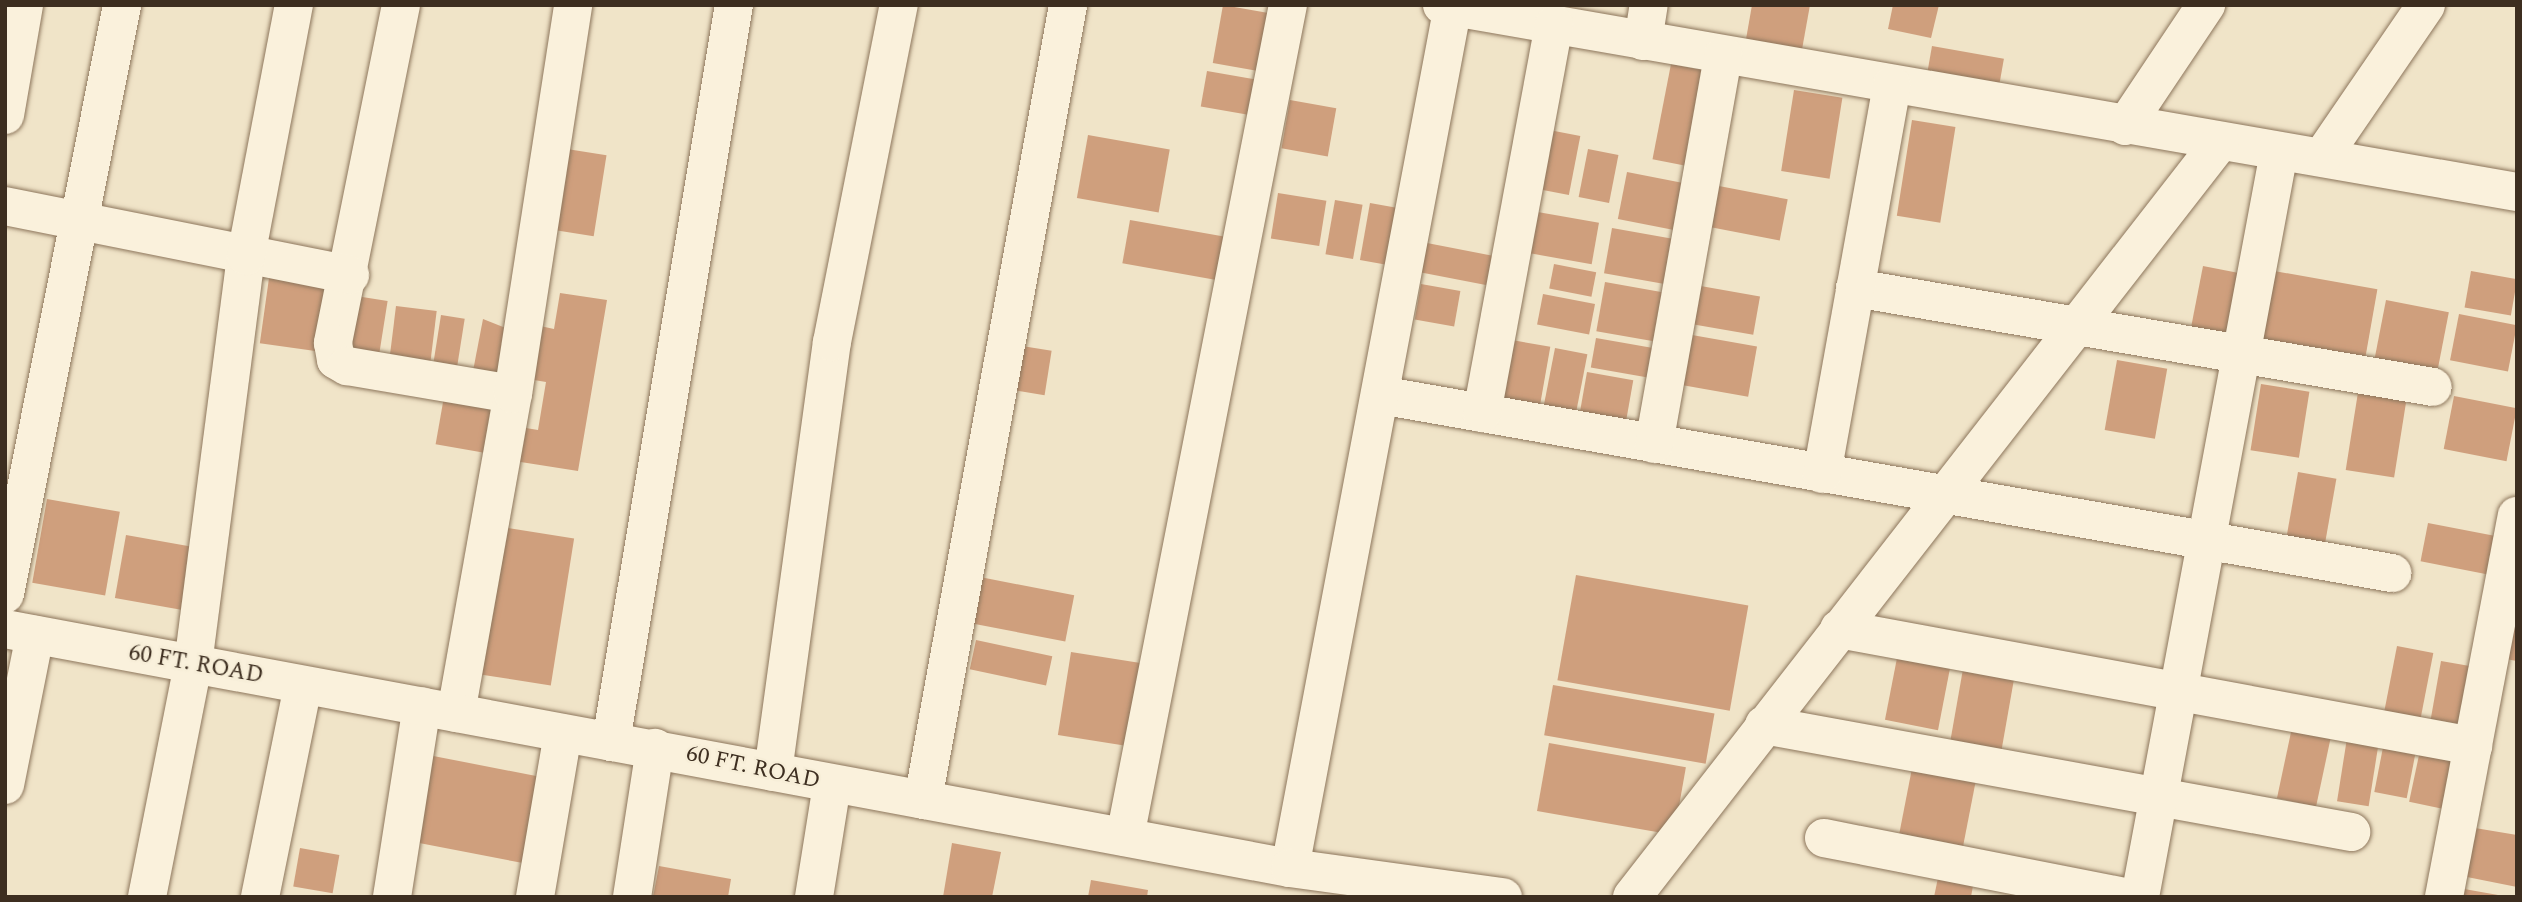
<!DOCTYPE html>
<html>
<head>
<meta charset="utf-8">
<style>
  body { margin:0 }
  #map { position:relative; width:2522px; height:902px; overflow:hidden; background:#f0e4c8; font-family:Spectral,serif }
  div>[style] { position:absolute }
  .building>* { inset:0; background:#cf9f7d; transform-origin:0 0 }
  .roads { filter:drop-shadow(0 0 2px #8d765c) drop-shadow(0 0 2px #8d765c) }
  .street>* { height:38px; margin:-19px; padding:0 19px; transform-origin:19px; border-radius:19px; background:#faf1dc }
  .secondary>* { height:38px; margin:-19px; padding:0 19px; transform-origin:19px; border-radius:19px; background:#faf1dc }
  span { translate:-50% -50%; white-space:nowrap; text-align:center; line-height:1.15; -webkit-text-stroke:5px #f7eed8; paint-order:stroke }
  .street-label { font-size:23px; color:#3d2e20 }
  .frame { position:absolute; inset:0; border:7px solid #3d2e20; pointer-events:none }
</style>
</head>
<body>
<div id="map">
  <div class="building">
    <div style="left:1223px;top:5px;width:46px;height:59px;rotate:10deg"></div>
    <div style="clip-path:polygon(1752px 5px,1810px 5px,1801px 55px,1745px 45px)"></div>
    <div style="clip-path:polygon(1893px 5px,1939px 5px,1931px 38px,1888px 29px)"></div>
    <div style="left:1932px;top:46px;width:73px;height:41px;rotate:10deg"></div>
    <div style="left:1671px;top:64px;width:43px;height:97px;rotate:11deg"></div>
    <div style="left:1207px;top:71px;width:51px;height:36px;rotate:10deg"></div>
    <div style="left:1794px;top:90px;width:49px;height:82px;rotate:9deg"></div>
    <div style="left:1290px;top:100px;width:47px;height:49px;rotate:10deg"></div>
    <div style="left:1912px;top:120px;width:44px;height:97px;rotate:9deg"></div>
    <div style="left:1544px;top:129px;width:37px;height:60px;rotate:11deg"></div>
    <div style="left:1088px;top:135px;width:83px;height:64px;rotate:10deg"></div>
    <div style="left:567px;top:149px;width:40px;height:82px;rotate:9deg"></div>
    <div style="left:1588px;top:149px;width:31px;height:49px;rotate:11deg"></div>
    <div style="left:1627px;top:172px;width:65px;height:48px;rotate:11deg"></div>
    <div style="left:1719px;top:186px;width:70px;height:42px;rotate:11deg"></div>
    <div style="left:1278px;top:193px;width:49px;height:46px;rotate:9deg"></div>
    <div style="left:1335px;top:200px;width:28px;height:55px;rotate:10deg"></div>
    <div style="left:1370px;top:203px;width:34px;height:58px;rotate:10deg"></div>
    <div style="left:1532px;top:211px;width:68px;height:42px;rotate:10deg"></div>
    <div style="left:1130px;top:220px;width:104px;height:44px;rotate:10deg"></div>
    <div style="left:1612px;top:228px;width:70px;height:46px;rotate:10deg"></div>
    <div style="left:1427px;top:243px;width:75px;height:30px;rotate:11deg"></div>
    <div style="left:1554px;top:264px;width:43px;height:25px;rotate:11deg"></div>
    <div style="left:2203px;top:266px;width:43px;height:76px;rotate:11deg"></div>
    <div style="left:270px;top:271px;width:56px;height:73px;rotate:8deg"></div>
    <div style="left:2274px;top:271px;width:105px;height:77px;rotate:10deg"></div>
    <div style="left:2471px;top:271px;width:47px;height:37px;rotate:10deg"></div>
    <div style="left:1605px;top:282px;width:67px;height:50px;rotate:10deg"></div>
    <div style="left:1421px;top:284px;width:40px;height:36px;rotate:10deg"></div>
    <div style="left:1695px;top:285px;width:66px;height:39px;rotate:10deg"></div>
    <div style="clip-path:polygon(560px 293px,607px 300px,578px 471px,508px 460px,514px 426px,538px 430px,546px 382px,522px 378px,531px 324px,554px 329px)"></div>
    <div style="left:1543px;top:294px;width:53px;height:31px;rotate:11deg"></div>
    <div style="left:356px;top:296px;width:32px;height:61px;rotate:9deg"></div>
    <div style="left:2386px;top:300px;width:64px;height:72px;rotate:11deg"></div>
    <div style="left:396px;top:306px;width:41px;height:55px;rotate:7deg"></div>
    <div style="left:2459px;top:314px;width:59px;height:47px;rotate:11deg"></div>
    <div style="left:441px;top:315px;width:24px;height:47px;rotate:9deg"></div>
    <div style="clip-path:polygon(483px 319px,513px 331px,508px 376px,473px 371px)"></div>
    <div style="left:1692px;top:335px;width:66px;height:51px;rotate:10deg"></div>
    <div style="left:1596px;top:338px;width:68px;height:30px;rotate:10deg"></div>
    <div style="left:1506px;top:339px;width:45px;height:64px;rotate:10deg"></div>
    <div style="left:1022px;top:346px;width:30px;height:45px;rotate:9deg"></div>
    <div style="left:1555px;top:348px;width:33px;height:65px;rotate:11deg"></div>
    <div style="left:2117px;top:360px;width:51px;height:71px;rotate:10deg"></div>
    <div style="left:1587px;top:372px;width:47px;height:54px;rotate:10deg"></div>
    <div style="left:2261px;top:384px;width:49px;height:67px;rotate:9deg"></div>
    <div style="left:2359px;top:386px;width:49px;height:85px;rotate:9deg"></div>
    <div style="left:445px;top:391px;width:61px;height:54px;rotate:10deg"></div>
    <div style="left:2454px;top:396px;width:64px;height:54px;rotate:11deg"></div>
    <div style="left:2298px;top:472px;width:39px;height:74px;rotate:10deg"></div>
    <div style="left:47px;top:499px;width:74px;height:85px;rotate:10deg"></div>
    <div style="left:2428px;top:523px;width:70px;height:39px;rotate:11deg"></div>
    <div style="left:502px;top:527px;width:73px;height:149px;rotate:9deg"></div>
    <div style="left:126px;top:535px;width:80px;height:64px;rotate:10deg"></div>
    <div style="left:1576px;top:575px;width:175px;height:107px;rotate:10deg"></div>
    <div style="left:980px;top:577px;width:96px;height:47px;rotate:11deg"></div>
    <div style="clip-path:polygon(2507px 624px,2517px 626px,2517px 661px,2500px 658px)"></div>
    <div style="left:976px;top:640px;width:78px;height:30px;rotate:12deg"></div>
    <div style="left:2397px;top:646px;width:37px;height:68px;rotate:11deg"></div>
    <div style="left:1071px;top:652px;width:83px;height:84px;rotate:9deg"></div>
    <div style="left:1897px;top:658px;width:54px;height:63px;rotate:11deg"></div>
    <div style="left:2441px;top:661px;width:35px;height:59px;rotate:10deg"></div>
    <div style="left:1963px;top:669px;width:52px;height:74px;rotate:10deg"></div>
    <div style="left:1553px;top:685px;width:164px;height:51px;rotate:10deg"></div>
    <div style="left:2294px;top:718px;width:40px;height:82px;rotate:12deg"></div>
    <div style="left:2348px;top:732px;width:32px;height:70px;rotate:9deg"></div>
    <div style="left:2385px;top:737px;width:33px;height:56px;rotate:11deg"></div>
    <div style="left:2422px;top:741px;width:45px;height:62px;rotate:12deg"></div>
    <div style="left:1549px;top:743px;width:139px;height:69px;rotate:10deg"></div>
    <div style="left:423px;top:754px;width:123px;height:88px;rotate:11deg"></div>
    <div style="left:1914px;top:758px;width:65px;height:77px;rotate:11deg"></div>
    <div style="clip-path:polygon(2475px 828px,2517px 835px,2517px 887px,2467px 877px)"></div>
    <div style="clip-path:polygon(952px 843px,1001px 852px,992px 897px,943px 897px)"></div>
    <div style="left:300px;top:848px;width:40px;height:39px;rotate:10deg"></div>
    <div style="clip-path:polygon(659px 866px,731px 879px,728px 897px,653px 897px)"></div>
    <div style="clip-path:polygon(1939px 873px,1974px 880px,1971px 897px,1934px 897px)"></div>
    <div style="clip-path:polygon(1091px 880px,1148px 890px,1147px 897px,1088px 897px)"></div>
    <div style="clip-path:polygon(2453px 887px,2498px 895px,2498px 897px,2451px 897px)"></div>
  </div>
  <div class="roads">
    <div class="street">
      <div style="left:401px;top:5px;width:345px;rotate:101.4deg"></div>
      <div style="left:333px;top:343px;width:17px;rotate:80deg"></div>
      <div style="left:336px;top:360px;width:13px;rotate:29deg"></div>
      <div style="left:347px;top:366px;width:168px;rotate:9.6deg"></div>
      <div style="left:1442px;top:5px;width:1091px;rotate:9.87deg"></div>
      <div style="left:1643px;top:41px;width:36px;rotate:-81deg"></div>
      <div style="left:5px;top:115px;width:112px;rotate:-80.2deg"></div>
      <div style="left:2125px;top:126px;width:146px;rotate:-56.2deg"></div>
      <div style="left:2322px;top:157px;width:184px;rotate:-55.6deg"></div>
      <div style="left:5px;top:206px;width:352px;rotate:11.3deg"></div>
      <div style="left:1855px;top:288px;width:586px;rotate:9.72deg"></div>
      <div style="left:1380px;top:395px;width:1028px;rotate:9.98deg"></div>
      <div style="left:1482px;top:413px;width:395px;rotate:-79.5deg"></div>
      <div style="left:1654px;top:444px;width:395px;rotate:-79.9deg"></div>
      <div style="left:1822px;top:474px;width:395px;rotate:-79.8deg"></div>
      <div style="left:5px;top:594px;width:601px;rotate:-78.76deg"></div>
      <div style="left:1839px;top:629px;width:645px;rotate:10.46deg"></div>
      <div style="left:456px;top:713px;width:324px;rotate:-79.9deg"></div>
      <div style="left:513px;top:394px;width:394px;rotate:-81.2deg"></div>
      <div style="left:1764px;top:725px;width:597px;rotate:10.33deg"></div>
      <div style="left:611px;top:742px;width:747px;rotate:-80.53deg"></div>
      <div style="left:773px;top:772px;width:434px;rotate:-82.2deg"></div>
      <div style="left:832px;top:342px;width:344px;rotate:-78.8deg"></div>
      <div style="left:5px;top:785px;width:153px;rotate:-78.7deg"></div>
      <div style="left:923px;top:800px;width:808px;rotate:-79.66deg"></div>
      <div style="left:1125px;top:837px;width:848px;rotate:-78.92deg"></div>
      <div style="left:1824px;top:838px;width:307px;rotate:11.1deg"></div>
      <div style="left:1290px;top:868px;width:878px;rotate:-79.3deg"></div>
      <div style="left:147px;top:897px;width:237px;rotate:-78.8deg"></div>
      <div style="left:193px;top:664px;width:411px;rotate:-82.6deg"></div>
      <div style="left:246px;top:256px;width:256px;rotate:-79.2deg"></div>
      <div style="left:260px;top:897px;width:216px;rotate:-78.5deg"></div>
      <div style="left:392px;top:897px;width:193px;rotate:-81.1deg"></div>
      <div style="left:535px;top:897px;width:166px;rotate:-80.3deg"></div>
      <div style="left:632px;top:897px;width:151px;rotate:-81.2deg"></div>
      <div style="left:814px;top:897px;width:113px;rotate:-80.9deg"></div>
      <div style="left:1632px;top:897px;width:957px;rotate:-52.09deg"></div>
      <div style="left:2140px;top:897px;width:758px;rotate:-79.43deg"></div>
      <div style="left:2444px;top:897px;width:388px;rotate:-79.2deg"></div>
    </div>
    <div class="secondary">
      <div style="left:5px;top:629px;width:1307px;rotate:10.54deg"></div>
      <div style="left:1290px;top:868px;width:215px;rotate:7.8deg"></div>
    </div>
  </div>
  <div class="street-label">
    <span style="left:196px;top:665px;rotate:10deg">60 FT. ROAD</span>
    <span style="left:753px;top:768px;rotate:12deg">60 FT. ROAD</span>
  </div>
  <div class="frame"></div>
</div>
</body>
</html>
